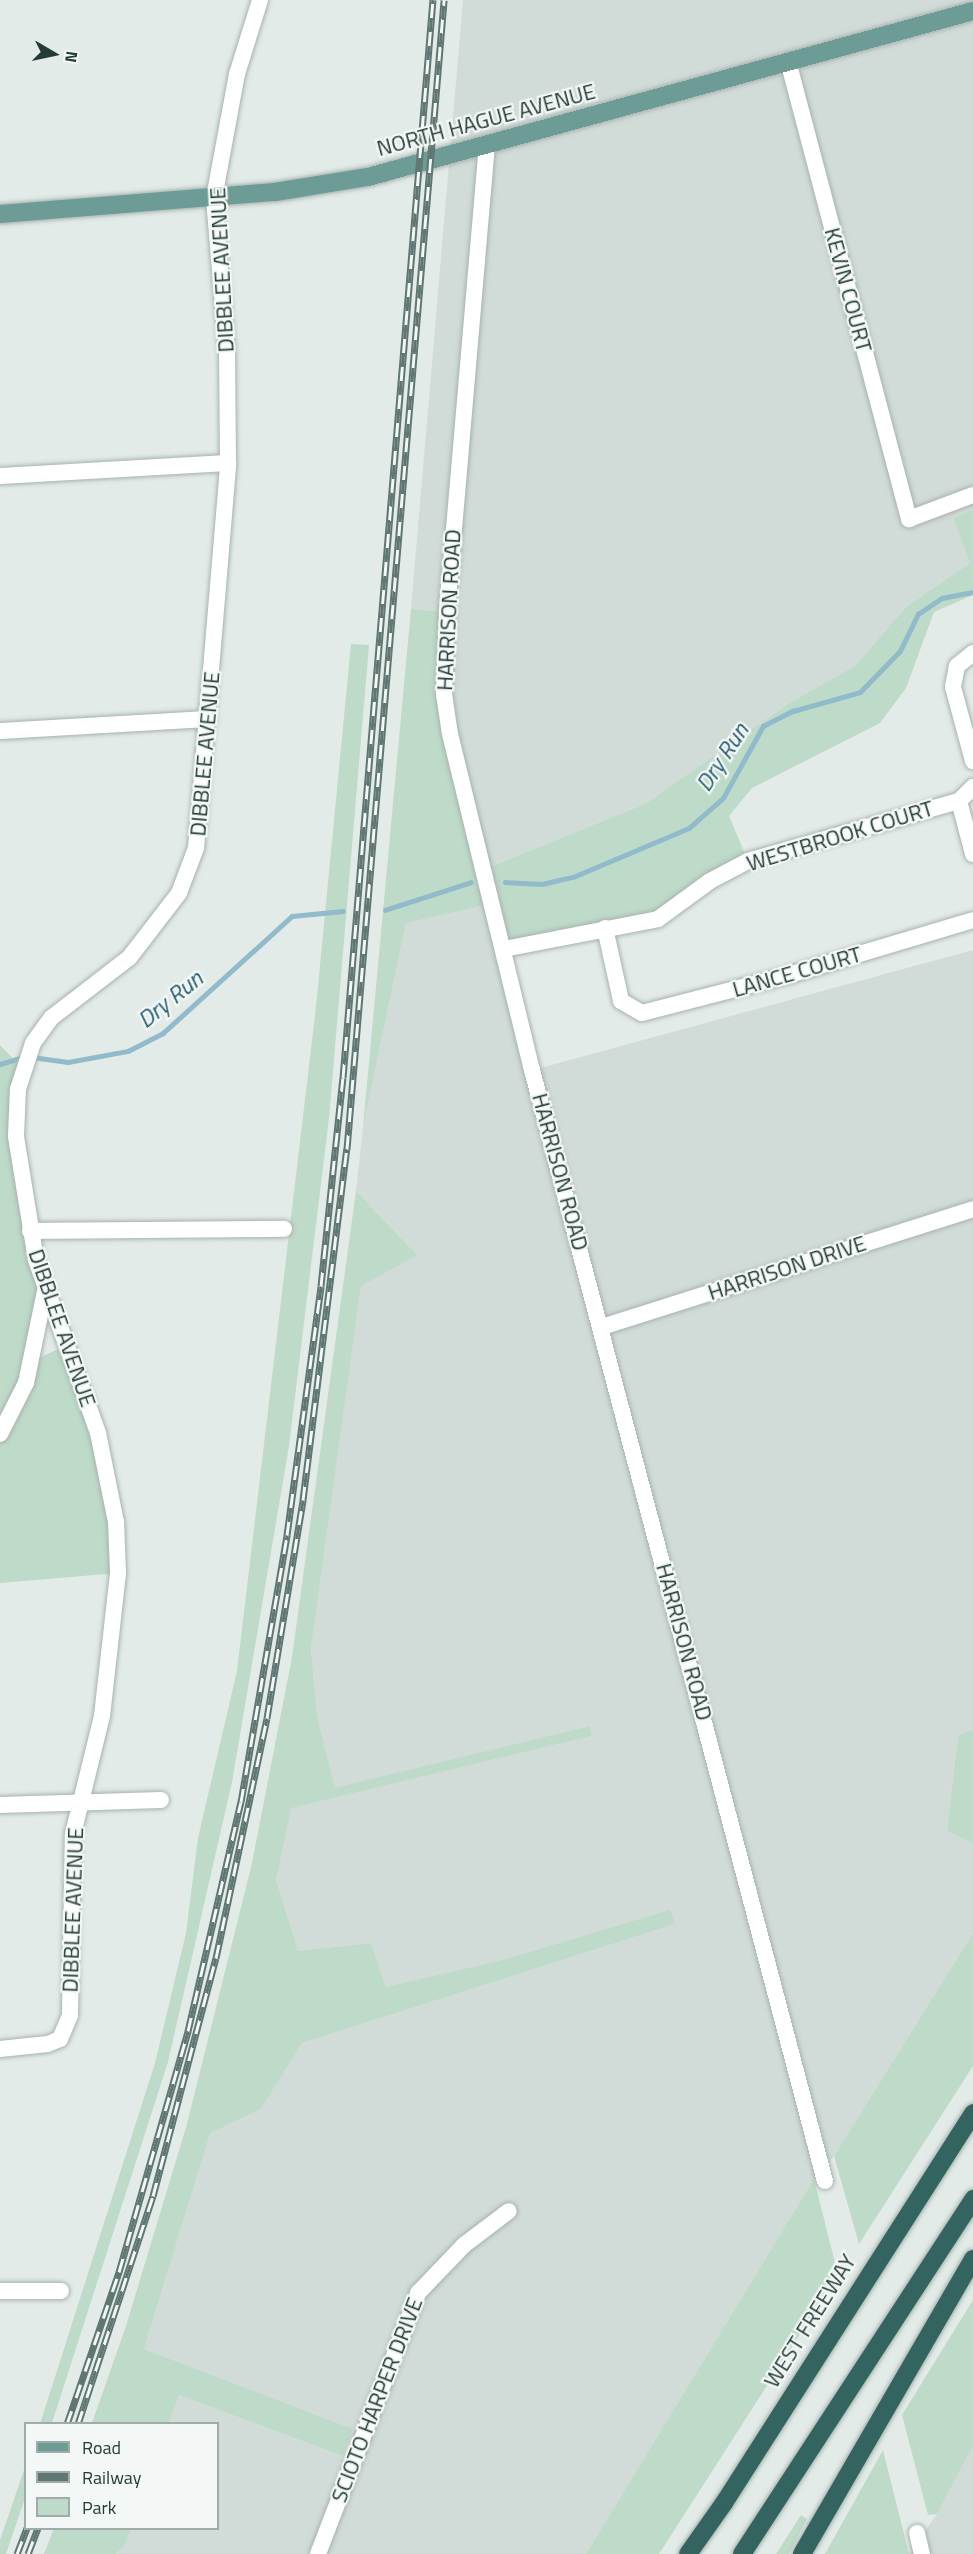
<!DOCTYPE html>
<html>
<head>
<meta charset="utf-8">
<style>
  body { margin:0 }
  #map { position:relative; width:973px; height:2554px; overflow:hidden; background:#e3ebe8; font-family:"Titillium Web",sans-serif }
  div>[style] { position:absolute }
  .built>* { inset:0; background:#d1dbd7 }
  .green>* { inset:0; background:#bedac8 }
  .stream>* { height:4.5px; margin:-2.25px; padding:0 2.25px; transform-origin:2.25px; border-radius:2.25px; background:#91bbca }
  .roads { filter:drop-shadow(0 0 2px #a6b3af) drop-shadow(0 0 2px #a6b3af) }
  .minor>* { height:16px; margin:-8px; padding:0 8px; transform-origin:8px; border-radius:8px; background:#fff }
  .major>* { height:18px; margin:-9px; padding:0 9px; transform-origin:9px; border-radius:9px; background:#6c9c95 }
  .highway>* { height:18px; margin:-9px; padding:0 9px; transform-origin:9px; border-radius:9px; background:#33645f }
  .rail>* { height:7px; margin-top:-3.5px; transform-origin:0; background:repeating-linear-gradient(90deg,#f3f8f6 0 14px,#5f7672 0 28px); box-sizing:border-box; border-block:2px solid #5f7672 }
  span { translate:-50% -50%; white-space:nowrap; text-align:center; line-height:1.15; -webkit-text-stroke:4.5px #f3f8f6; paint-order:stroke }
  .street-label { font-size:22px; color:#243b37 }
  .water-label { font-size:24px; color:#255c70; font-style:italic }
  .legend { position:absolute; left:24px; top:2422px; width:195px; height:108px; box-sizing:border-box; background:#f3f8f6; border:2px solid #a0acaa; margin:0; padding:8px 10px; list-style:none; font-size:18px; color:#243b37 }
  .legend li { display:flex; align-items:center; gap:12px; height:30px }
  .legend b { width:30px; border:2px solid #a0acaa }
  .north { position:absolute; left:24px; top:24px; width:60px; height:60px; -webkit-text-stroke:4px #f3f8f6; paint-order:stroke; rotate:99deg; font-size:16px; font-weight:700; line-height:24px; text-align:center; color:#243b37 }
  .north::after { content:''; display:block; margin:auto; width:21px; height:27px; background:#243b37; clip-path:polygon(50% 0,100% 100%,50% 72%,0 100%) }
</style>
</head>
<body>
<div id="map">
  <div class="built">
    <div style="clip-path:polygon(463px 0,973px 0,973px 509px,953px 519px,970px 563px,906px 607px,855px 666px,791px 702px,645px 804px,483px 869px,458px 773px,446px 612px,411px 609px)"></div>
    <div style="clip-path:polygon(491px 904px,533px 1070px,973px 950px,973px 1729px,958px 1736px,947px 1829px,973px 1844px,973px 1933px,834px 2156px,814px 2179px,586px 2554px,116px 2554px,125px 2544px,131px 2529px,218px 2528px,218px 2424px,169px 2423px,179px 2395px,343px 2456px,353px 2429px,144px 2349px,210px 2132px,261px 2109px,302px 2043px,675px 1924px,386px 1987px,371px 1943px,298px 1951px,276px 1880px,290px 1808px,592px 1736px,588px 1726px,335px 1789px,317px 1715px,311px 1649px,361px 1285px,417px 1255px,356px 1191px,363px 1127px,406px 923px)"></div>
    <div style="clip-path:polygon(973px 2446px,973px 2554px,909px 2554px,937px 2514px)"></div>
  </div>
  <div class="green">
    <div style="clip-path:polygon(973px 509px,973px 595px,934px 612px,906px 688px,880px 723px,752px 788px,729px 816px,748px 861px,670px 913px,504px 949px,491px 904px,406px 923px,363px 1127px,411px 609px,447px 612px,444px 694px,484px 869px,645px 804px,791px 702px,855px 666px,906px 607px,970px 563px,953px 519px)"></div>
    <div style="clip-path:polygon(351px 644px,369px 645px,329px 1118px,289px 1446px,232px 1782px,168px 2062px,52px 2423px,40px 2424px,155px 2063px,186px 1933px,198px 1838px,237px 1671px,316px 1007px)"></div>
    <div style="clip-path:polygon(0 1045px,22px 1068px,18px 1089px,45px 1290px,34px 1360px,65px 1346px,98px 1433px,118px 1573px,0 1583px)"></div>
    <div style="clip-path:polygon(356px 1191px,417px 1255px,361px 1286px,311px 1649px,317px 1715px,335px 1788px,589px 1726px,592px 1736px,291px 1808px,276px 1880px,298px 1951px,371px 1943px,386px 1987px,504px 1960px,670px 1910px,675px 1924px,302px 2043px,261px 2109px,210px 2133px,144px 2349px,353px 2429px,343px 2456px,179px 2395px,169px 2423px,92px 2423px,126px 2326px,187px 2124px,252px 1863px,292px 1657px)"></div>
    <div style="clip-path:polygon(973px 1729px,973px 1844px,947px 1830px,958px 1736px)"></div>
    <div style="clip-path:polygon(973px 1933px,973px 2066px,859px 2244px,834px 2156px)"></div>
    <div style="clip-path:polygon(814px 2179px,838px 2275px,659px 2554px,586px 2554px)"></div>
    <div style="clip-path:polygon(973px 2300px,973px 2446px,937px 2514px,928px 2515px,902px 2415px)"></div>
    <div style="clip-path:polygon(883px 2450px,909px 2554px,825px 2554px)"></div>
    <div style="clip-path:polygon(25px 2467px,25px 2498px,6px 2554px,0 2554px,0 2540px)"></div>
    <div style="clip-path:polygon(801px 2515px,807px 2519px,789px 2554px,776px 2554px)"></div>
    <div style="clip-path:polygon(54px 2528px,131px 2528px,131px 2529px,125px 2544px,116px 2554px,44px 2554px)"></div>
  </div>
  <div class="stream">
    <div style="left:505px;top:882px;width:37px;rotate:3deg"></div>
    <div style="left:542px;top:884px;width:32px;rotate:-13deg"></div>
    <div style="left:573px;top:877px;width:126px;rotate:-22.9deg"></div>
    <div style="left:689px;top:828px;width:45px;rotate:-41.4deg"></div>
    <div style="left:723px;top:798px;width:82px;rotate:-60.9deg"></div>
    <div style="left:763px;top:726px;width:34px;rotate:-27deg"></div>
    <div style="left:793px;top:711px;width:70px;rotate:-15.8deg"></div>
    <div style="left:860px;top:692px;width:57px;rotate:-45.7deg"></div>
    <div style="left:900px;top:651px;width:41px;rotate:-64.1deg"></div>
    <div style="left:918px;top:614px;width:29px;rotate:-34deg"></div>
    <div style="left:942px;top:598px;width:32px;rotate:-11deg"></div>
    <div style="left:385px;top:910px;width:90px;rotate:-18deg"></div>
    <div style="left:32px;top:1057px;width:36px;rotate:8deg"></div>
    <div style="left:68px;top:1062px;width:61px;rotate:-10.4deg"></div>
    <div style="left:128px;top:1051px;width:39px;rotate:-27deg"></div>
    <div style="left:163px;top:1033px;width:174px;rotate:-42.2deg"></div>
    <div style="left:292px;top:916px;width:51px;rotate:-5.6deg"></div>
    <div style="left:0;top:1064px;width:24px;rotate:-17deg"></div>
  </div>
  <div class="roads">
    <div class="minor">
      <div style="left:788px;top:61px;width:474px;rotate:75.2deg"></div>
      <div style="left:909px;top:519px;width:68px;rotate:-20.6deg"></div>
      <div style="left:487px;top:144px;width:470px;rotate:94.9deg"></div>
      <div style="left:447px;top:612px;width:82px;rotate:92.1deg"></div>
      <div style="left:444px;top:694px;width:40px;rotate:81.5deg"></div>
      <div style="left:450px;top:734px;width:346px;rotate:76.3deg"></div>
      <div style="left:532px;top:1070px;width:1149px;rotate:75.23deg"></div>
      <div style="left:0;top:476px;width:228px;rotate:-3.3deg"></div>
      <div style="left:973px;top:653px;width:21px;rotate:141deg"></div>
      <div style="left:957px;top:666px;width:21px;rotate:101deg"></div>
      <div style="left:953px;top:687px;width:77px;rotate:74.9deg"></div>
      <div style="left:0;top:731px;width:208px;rotate:-3.3deg"></div>
      <div style="left:959px;top:801px;width:55px;rotate:75.2deg"></div>
      <div style="left:605px;top:928px;width:75px;rotate:77.6deg"></div>
      <div style="left:621px;top:1001px;width:24px;rotate:30deg"></div>
      <div style="left:642px;top:1013px;width:152px;rotate:-14.5deg"></div>
      <div style="left:789px;top:975px;width:192px;rotate:-16.6deg"></div>
      <div style="left:504px;top:949px;width:157px;rotate:-11deg"></div>
      <div style="left:658px;top:919px;width:64px;rotate:-36.2deg"></div>
      <div style="left:710px;top:881px;width:43px;rotate:-27.8deg"></div>
      <div style="left:748px;top:861px;width:219px;rotate:-15.9deg"></div>
      <div style="left:959px;top:801px;width:20px;rotate:-45deg"></div>
      <div style="left:30px;top:1231px;width:254px;rotate:-0.5deg"></div>
      <div style="left:602px;top:1327px;width:389px;rotate:-17.6deg"></div>
      <div style="left:0;top:1434px;width:57px;rotate:-63deg"></div>
      <div style="left:26px;top:1383px;width:94px;rotate:-78.3deg"></div>
      <div style="left:0;top:1805px;width:161px;rotate:-1.8deg"></div>
      <div style="left:0;top:2049px;width:48px;rotate:-5.9deg"></div>
      <div style="left:48px;top:2044px;width:13px;rotate:-23deg"></div>
      <div style="left:60px;top:2039px;width:26px;rotate:-67deg"></div>
      <div style="left:70px;top:2015px;width:181px;rotate:-89.1deg"></div>
      <div style="left:73px;top:1834px;width:122px;rotate:-76.2deg"></div>
      <div style="left:102px;top:1716px;width:144px;rotate:-83.6deg"></div>
      <div style="left:118px;top:1573px;width:51px;rotate:-92.2deg"></div>
      <div style="left:116px;top:1522px;width:91px;rotate:-101.4deg"></div>
      <div style="left:98px;top:1433px;width:184px;rotate:-109.7deg"></div>
      <div style="left:36px;top:1260px;width:126px;rotate:-99.2deg"></div>
      <div style="left:16px;top:1136px;width:47px;rotate:-87.6deg"></div>
      <div style="left:18px;top:1089px;width:48px;rotate:-71.9deg"></div>
      <div style="left:33px;top:1043px;width:31px;rotate:-54deg"></div>
      <div style="left:51px;top:1018px;width:98px;rotate:-37.6deg"></div>
      <div style="left:129px;top:958px;width:82px;rotate:-52.4deg"></div>
      <div style="left:179px;top:893px;width:48px;rotate:-69.3deg"></div>
      <div style="left:196px;top:848px;width:386px;rotate:-85.2deg"></div>
      <div style="left:228px;top:463px;width:110px;rotate:-90.5deg"></div>
      <div style="left:227px;top:353px;width:156px;rotate:-94.8deg"></div>
      <div style="left:214px;top:198px;width:126px;rotate:-79.5deg"></div>
      <div style="left:237px;top:74px;width:77px;rotate:-72.7deg"></div>
      <div style="left:0;top:2291px;width:61px"></div>
      <div style="left:917px;top:2533px;width:22px;rotate:77deg"></div>
      <div style="left:318px;top:2554px;width:280px;rotate:-69deg"></div>
      <div style="left:418px;top:2293px;width:66px;rotate:-46.2deg"></div>
      <div style="left:464px;top:2245px;width:56px;rotate:-37.1deg"></div>
    </div>
    <div class="major">
      <div style="left:0;top:214px;width:276px;rotate:-4.6deg"></div>
      <div style="left:275px;top:192px;width:94px;rotate:-9.2deg"></div>
      <div style="left:368px;top:177px;width:627px;rotate:-15.34deg"></div>
    </div>
    <div class="highway">
      <div style="left:688px;top:2554px;width:62px;rotate:-54.8deg"></div>
      <div style="left:724px;top:2503px;width:463px;rotate:-57.4deg"></div>
      <div style="left:742px;top:2554px;width:424px;rotate:-56.9deg"></div>
      <div style="left:802px;top:2554px;width:341px;rotate:-59.9deg"></div>
    </div>
  </div>
  <div class="rail">
    <div style="left:67px;top:2424px;width:161px;rotate:-71.1deg"></div>
    <div style="left:119px;top:2272px;width:251px;rotate:-74deg"></div>
    <div style="left:188px;top:2031px;width:235px;rotate:-77deg"></div>
    <div style="left:241px;top:1802px;width:271px;rotate:-80.2deg"></div>
    <div style="left:287px;top:1535px;width:251px;rotate:-82.2deg"></div>
    <div style="left:321px;top:1286px;width:209px;rotate:-84deg"></div>
    <div style="left:343px;top:1078px;width:1082px;rotate:-85.23deg"></div>
    <div style="left:78px;top:2424px;width:240px;rotate:-71.8deg"></div>
    <div style="left:153px;top:2196px;width:246px;rotate:-75.2deg"></div>
    <div style="left:216px;top:1958px;width:245px;rotate:-78deg"></div>
    <div style="left:267px;top:1718px;width:221px;rotate:-80.6deg"></div>
    <div style="left:303px;top:1500px;width:354px;rotate:-82.9deg"></div>
    <div style="left:347px;top:1149px;width:1153px;rotate:-85.17deg"></div>
    <div style="left:17px;top:2554px;width:28px;rotate:-69deg"></div>
    <div style="left:28px;top:2554px;width:28px;rotate:-69deg"></div>
  </div>
  <div class="street-label">
    <span style="left:486px;top:120px;rotate:-15deg">NORTH HAGUE AVENUE</span>
    <span style="left:222px;top:270px;rotate:-93deg">DIBBLEE AVENUE</span>
    <span style="left:848px;top:290px;rotate:75deg">KEVIN COURT</span>
    <span style="left:449px;top:610px;rotate:-87deg">HARRISON ROAD</span>
    <span style="left:205px;top:754px;rotate:-85deg">DIBBLEE AVENUE</span>
    <span style="left:840px;top:836px;rotate:-17deg">WESTBROOK COURT</span>
    <span style="left:797px;top:972px;rotate:-16deg">LANCE COURT</span>
    <span style="left:560px;top:1172px;rotate:75deg">HARRISON ROAD</span>
    <span style="left:787px;top:1268px;rotate:-18deg">HARRISON DRIVE</span>
    <span style="left:62px;top:1328px;rotate:71deg">DIBBLEE AVENUE</span>
    <span style="left:684px;top:1642px;rotate:75deg">HARRISON ROAD</span>
    <span style="left:73px;top:1910px;rotate:-88deg">DIBBLEE AVENUE</span>
    <span style="left:810px;top:2321px;rotate:-58deg">WEST FREEWAY</span>
    <span style="left:377px;top:2400px;rotate:-69deg">SCIOTO HARPER DRIVE</span>
  </div>
  <div class="water-label">
    <span style="left:722px;top:757px;rotate:-57deg">Dry Run</span>
    <span style="left:170px;top:999px;rotate:-39deg">Dry Run</span>
  </div>
  <ul class="legend">
  <li><b style="height:8px;background:#6c9c95"></b>Road</li>
  <li><b style="height:8px;background:#5f7672"></b>Railway</li>
  <li><b style="height:16px;background:#bedac8"></b>Park</li>
  </ul>
  <div class="north">N</div>
</div>
</body>
</html>
